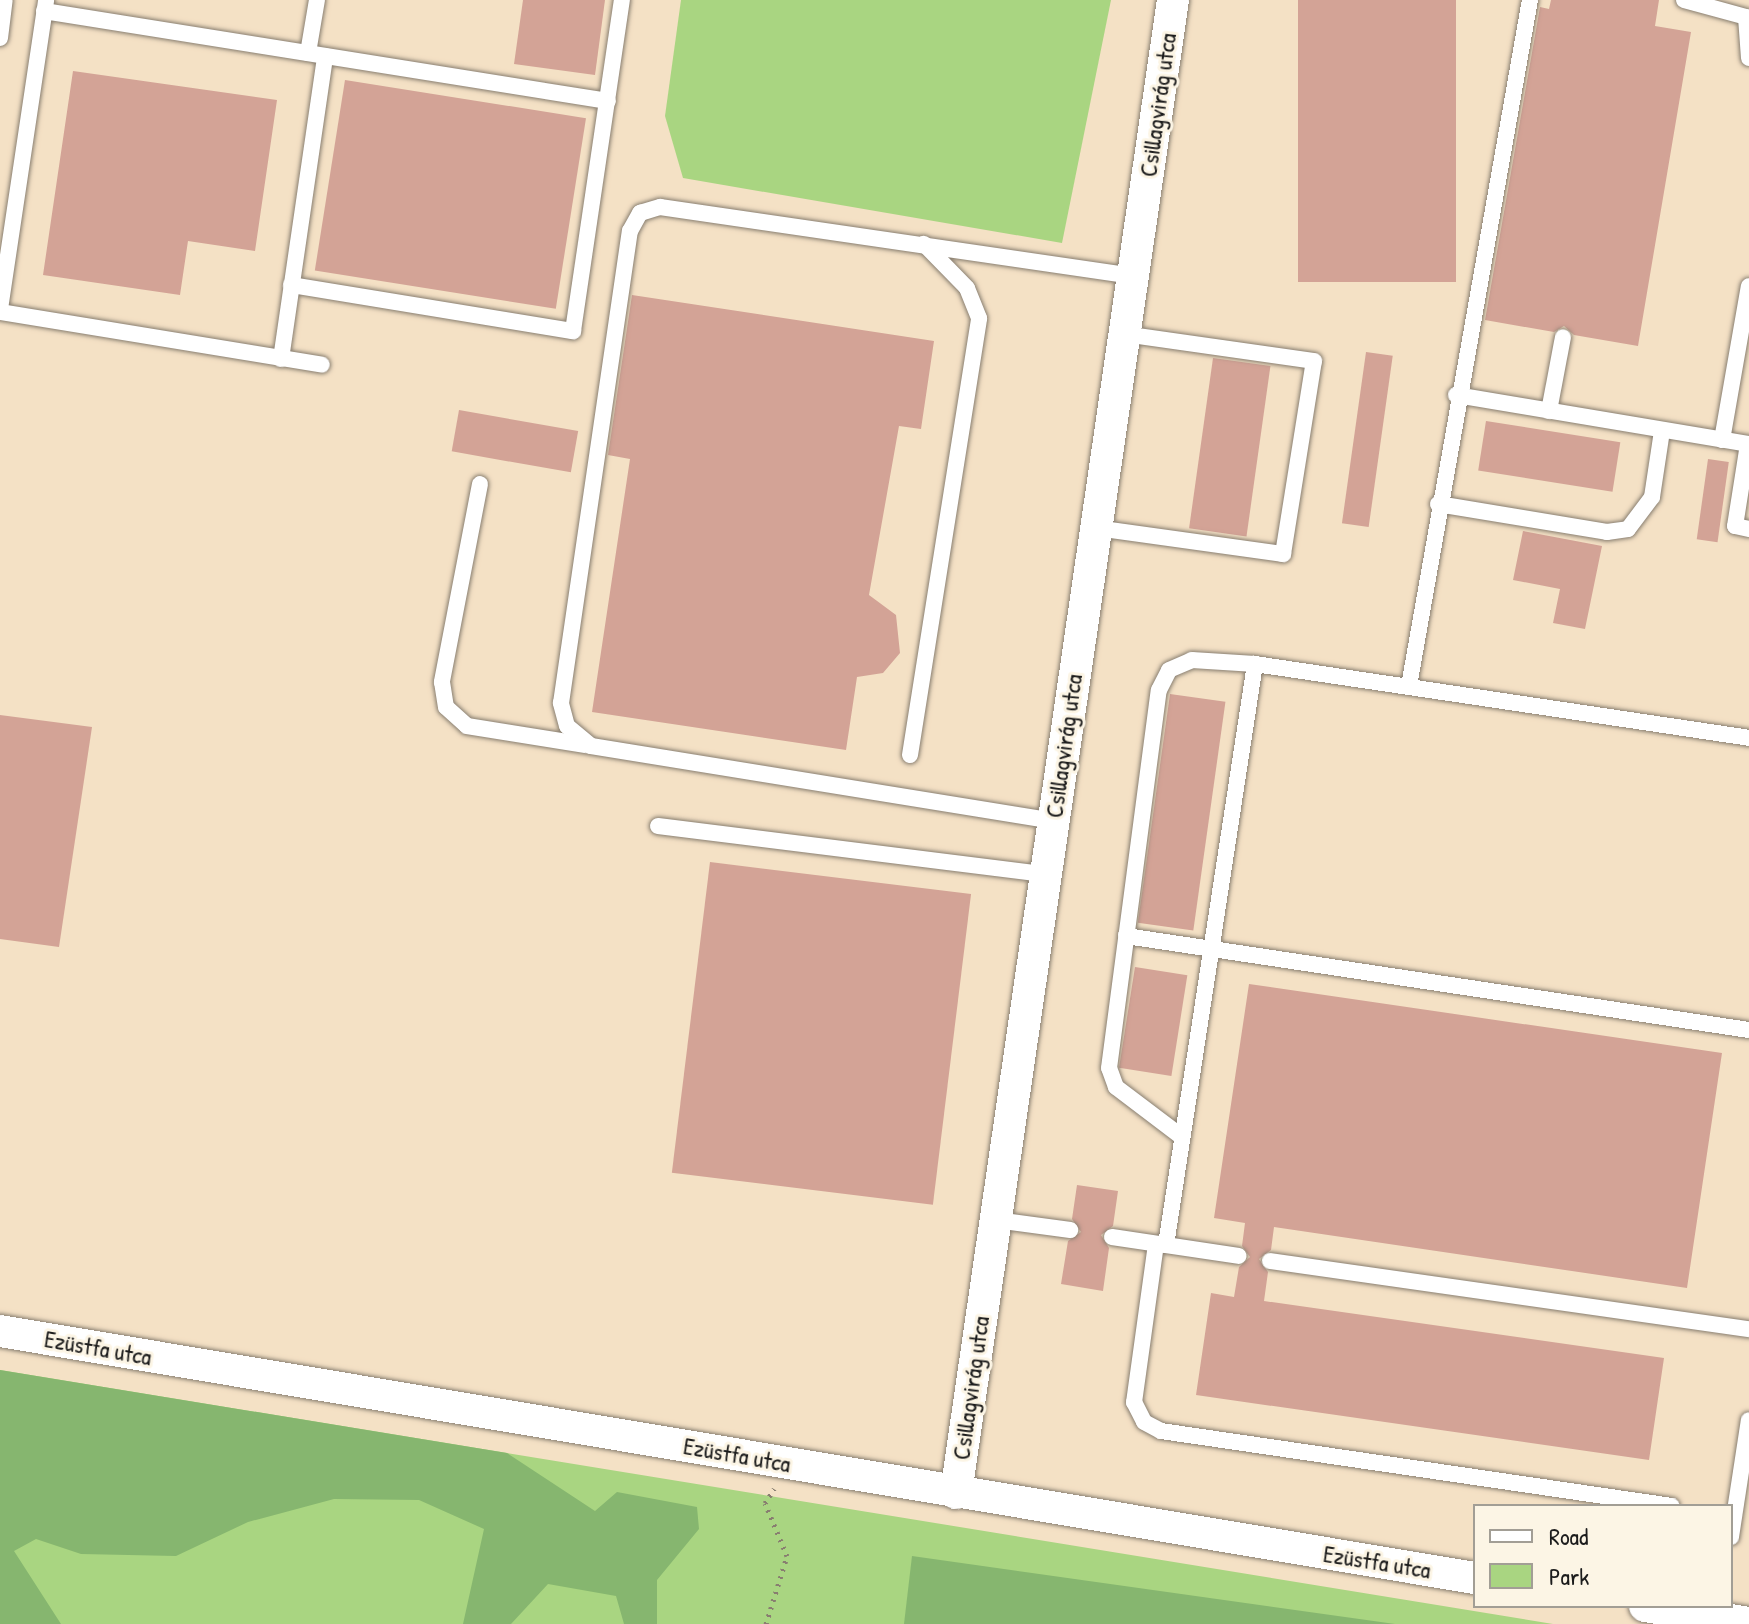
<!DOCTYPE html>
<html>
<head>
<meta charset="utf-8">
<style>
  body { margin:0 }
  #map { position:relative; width:1749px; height:1624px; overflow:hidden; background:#f4e1c5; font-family:"Patrick Hand",sans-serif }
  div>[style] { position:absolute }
  .green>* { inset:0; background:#a9d581 }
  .forest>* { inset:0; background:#86b66f }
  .building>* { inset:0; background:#d3a396; transform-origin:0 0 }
  .path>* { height:5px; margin-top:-2.5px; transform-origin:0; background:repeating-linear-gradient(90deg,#887e70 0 2px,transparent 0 8px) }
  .roads { filter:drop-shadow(0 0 2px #887e70) drop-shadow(0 0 2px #887e70) }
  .lane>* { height:16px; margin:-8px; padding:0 8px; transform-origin:8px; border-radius:8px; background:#fff }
  .street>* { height:32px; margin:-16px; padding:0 16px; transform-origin:16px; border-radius:16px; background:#fff }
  span { translate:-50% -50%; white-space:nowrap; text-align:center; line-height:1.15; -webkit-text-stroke:6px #fcf5e5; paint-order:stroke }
  .street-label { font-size:24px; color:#1c1c1c }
  .legend { position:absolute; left:1473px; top:1504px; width:260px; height:104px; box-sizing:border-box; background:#fcf5e5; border:2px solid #a29e95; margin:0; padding:10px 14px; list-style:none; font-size:24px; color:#1c1c1c }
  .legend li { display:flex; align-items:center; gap:16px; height:40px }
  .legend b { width:40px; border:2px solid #a29e95 }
</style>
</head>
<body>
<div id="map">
  <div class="green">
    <div style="clip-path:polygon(681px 0,1111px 0,1062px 243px,683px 178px,665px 116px)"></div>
    <div style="clip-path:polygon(0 1370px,507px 1453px,1553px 1624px,0 1624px)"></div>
  </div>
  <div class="forest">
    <div style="clip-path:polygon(0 1370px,507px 1453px,595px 1511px,617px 1492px,697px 1507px,699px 1529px,657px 1580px,657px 1624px,624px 1624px,616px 1596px,548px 1584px,511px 1624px,463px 1624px,484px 1529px,419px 1500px,334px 1499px,248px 1522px,176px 1556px,81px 1554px,36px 1539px,14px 1551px,61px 1624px,0 1624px)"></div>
    <div style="clip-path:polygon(912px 1556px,1395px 1624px,904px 1624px)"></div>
  </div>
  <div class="building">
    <div style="clip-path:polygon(523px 0,605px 0,595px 75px,514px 64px)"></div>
    <div style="left:1298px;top:0;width:158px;height:282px"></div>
    <div style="clip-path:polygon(1551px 0,1659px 0,1655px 26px,1691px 32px,1638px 346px,1574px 335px,1564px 326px,1554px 332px,1485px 320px,1540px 7px,1549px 9px)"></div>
    <div style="clip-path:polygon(73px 71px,277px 100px,255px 251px,188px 241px,180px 295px,43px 275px)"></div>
    <div style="left:345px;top:80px;width:244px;height:193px;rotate:9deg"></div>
    <div style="clip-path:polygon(632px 295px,934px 341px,921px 429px,899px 426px,869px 595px,896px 615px,900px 653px,883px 673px,857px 677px,846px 750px,592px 712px,630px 459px,608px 455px)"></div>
    <div style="left:1366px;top:352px;width:27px;height:173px;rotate:8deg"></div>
    <div style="left:1213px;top:358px;width:58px;height:172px;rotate:8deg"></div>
    <div style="left:459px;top:410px;width:121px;height:42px;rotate:10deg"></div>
    <div style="left:1486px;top:421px;width:136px;height:50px;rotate:9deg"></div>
    <div style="left:1708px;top:459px;width:21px;height:81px;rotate:8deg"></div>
    <div style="clip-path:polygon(1523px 531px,1602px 546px,1585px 629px,1553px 623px,1560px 589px,1513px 580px)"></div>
    <div style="left:1170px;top:694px;width:56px;height:231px;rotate:8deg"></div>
    <div style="clip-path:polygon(0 715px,92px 727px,59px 947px,0 939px)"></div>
    <div style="left:710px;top:862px;width:263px;height:313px;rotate:7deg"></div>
    <div style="left:1135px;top:967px;width:53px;height:102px;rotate:9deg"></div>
    <div style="clip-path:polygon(1249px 984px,1722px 1053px,1687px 1288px,1274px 1227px,1271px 1250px,1259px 1259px,1268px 1272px,1264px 1301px,1664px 1358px,1649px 1460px,1196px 1395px,1211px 1293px,1234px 1297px,1239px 1267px,1250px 1257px,1242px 1246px,1245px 1223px,1214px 1218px)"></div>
    <div style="clip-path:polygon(1077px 1185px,1118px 1191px,1113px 1226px,1101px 1235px,1109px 1248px,1103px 1291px,1061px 1284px,1068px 1241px,1081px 1232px,1072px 1219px)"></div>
  </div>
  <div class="path">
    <div style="left:766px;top:1624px;width:71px;rotate:-72.8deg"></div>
    <div style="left:787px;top:1556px;width:57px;rotate:-112.5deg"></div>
    <div style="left:765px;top:1503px;width:17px;rotate:-57deg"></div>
  </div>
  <div class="roads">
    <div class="lane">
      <div style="left:1684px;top:0;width:64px;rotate:15.3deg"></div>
      <div style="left:1746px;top:17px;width:41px;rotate:85.8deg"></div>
      <div style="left:44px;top:11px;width:571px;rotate:9.07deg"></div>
      <div style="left:0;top:38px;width:38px;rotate:-83deg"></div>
      <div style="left:308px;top:53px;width:54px;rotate:-80.4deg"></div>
      <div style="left:291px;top:285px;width:286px;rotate:9.3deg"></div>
      <div style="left:573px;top:331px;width:335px;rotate:-81.6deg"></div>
      <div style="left:0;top:309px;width:312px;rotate:-81.5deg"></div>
      <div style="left:0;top:312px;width:326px;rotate:9.3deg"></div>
      <div style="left:281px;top:359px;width:306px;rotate:-81.7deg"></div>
      <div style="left:1456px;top:395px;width:297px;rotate:9.5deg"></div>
      <div style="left:1549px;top:411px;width:75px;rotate:-79.3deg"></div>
      <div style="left:1722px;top:440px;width:156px;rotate:-80.1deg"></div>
      <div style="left:1748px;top:444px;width:83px;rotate:99deg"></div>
      <div style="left:1735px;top:526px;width:14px;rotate:12deg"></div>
      <div style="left:480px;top:484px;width:202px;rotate:100.9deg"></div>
      <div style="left:442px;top:682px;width:25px;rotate:81deg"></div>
      <div style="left:446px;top:707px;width:28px;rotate:42deg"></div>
      <div style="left:467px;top:726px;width:120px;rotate:9.1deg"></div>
      <div style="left:1438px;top:504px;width:171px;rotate:9.4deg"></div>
      <div style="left:1607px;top:532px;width:21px;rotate:-8deg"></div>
      <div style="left:1628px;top:529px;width:40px;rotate:-53deg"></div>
      <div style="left:1652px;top:497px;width:67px;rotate:-81.4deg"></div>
      <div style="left:1096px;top:528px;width:189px;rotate:7.9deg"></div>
      <div style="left:1283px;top:554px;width:195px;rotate:-80.9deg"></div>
      <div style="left:1314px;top:361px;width:192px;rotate:-171.9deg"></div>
      <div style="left:1409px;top:686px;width:697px;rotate:-80deg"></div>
      <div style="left:910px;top:755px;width:442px;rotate:-81deg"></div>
      <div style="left:979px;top:318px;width:32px;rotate:-112deg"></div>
      <div style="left:967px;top:288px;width:62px;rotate:-134.3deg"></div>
      <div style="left:1054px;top:821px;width:469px;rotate:-170.8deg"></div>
      <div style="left:591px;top:746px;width:31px;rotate:-140deg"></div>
      <div style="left:567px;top:726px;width:24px;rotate:-105deg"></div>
      <div style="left:561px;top:703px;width:477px;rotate:-81.7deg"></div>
      <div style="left:630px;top:231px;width:21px;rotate:-61deg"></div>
      <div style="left:640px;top:213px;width:21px;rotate:-17deg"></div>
      <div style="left:660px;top:207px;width:478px;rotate:8.3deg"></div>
      <div style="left:658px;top:826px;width:391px;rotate:7.1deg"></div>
      <div style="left:1126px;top:936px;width:630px;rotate:8.58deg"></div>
      <div style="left:1182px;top:1137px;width:83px;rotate:-142.9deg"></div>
      <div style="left:1116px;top:1087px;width:20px;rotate:-110deg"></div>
      <div style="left:1109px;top:1068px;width:381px;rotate:-82.5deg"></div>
      <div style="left:1159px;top:690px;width:22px;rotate:-63deg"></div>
      <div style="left:1169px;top:670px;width:25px;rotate:-23deg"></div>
      <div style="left:1192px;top:660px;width:63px;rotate:3.6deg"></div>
      <div style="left:996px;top:1220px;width:75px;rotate:7.7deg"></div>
      <div style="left:1112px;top:1237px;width:128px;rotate:8.5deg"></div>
      <div style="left:1156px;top:1244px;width:160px;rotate:97.9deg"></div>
      <div style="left:1134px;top:1402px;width:22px;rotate:63deg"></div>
      <div style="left:1144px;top:1422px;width:19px;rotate:28deg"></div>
      <div style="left:1161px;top:1431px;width:516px;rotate:8.35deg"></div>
      <div style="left:1166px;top:1245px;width:588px;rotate:-81.29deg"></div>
      <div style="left:1255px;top:664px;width:500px;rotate:8.5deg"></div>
      <div style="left:1270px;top:1261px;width:484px;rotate:8.1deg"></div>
      <div style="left:1731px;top:1537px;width:118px;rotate:-81.3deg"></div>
    </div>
    <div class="street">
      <div style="left:0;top:1331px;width:1496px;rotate:9.51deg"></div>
      <div style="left:956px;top:1493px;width:1509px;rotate:-81.73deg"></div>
      <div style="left:1645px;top:1606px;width:105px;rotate:9.3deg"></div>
    </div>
  </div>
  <div class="street-label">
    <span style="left:1158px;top:105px;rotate:-82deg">Csillagvirág utca</span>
    <span style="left:1064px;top:746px;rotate:-82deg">Csillagvirág utca</span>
    <span style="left:98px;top:1348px;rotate:10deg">Ezüstfa utca</span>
    <span style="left:971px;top:1388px;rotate:-82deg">Csillagvirág utca</span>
    <span style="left:737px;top:1455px;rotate:10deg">Ezüstfa utca</span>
    <span style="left:1377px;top:1562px;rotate:9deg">Ezüstfa utca</span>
  </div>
  <ul class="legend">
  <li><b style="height:10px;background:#fff"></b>Road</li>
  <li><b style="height:22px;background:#a9d581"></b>Park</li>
  </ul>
</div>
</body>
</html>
